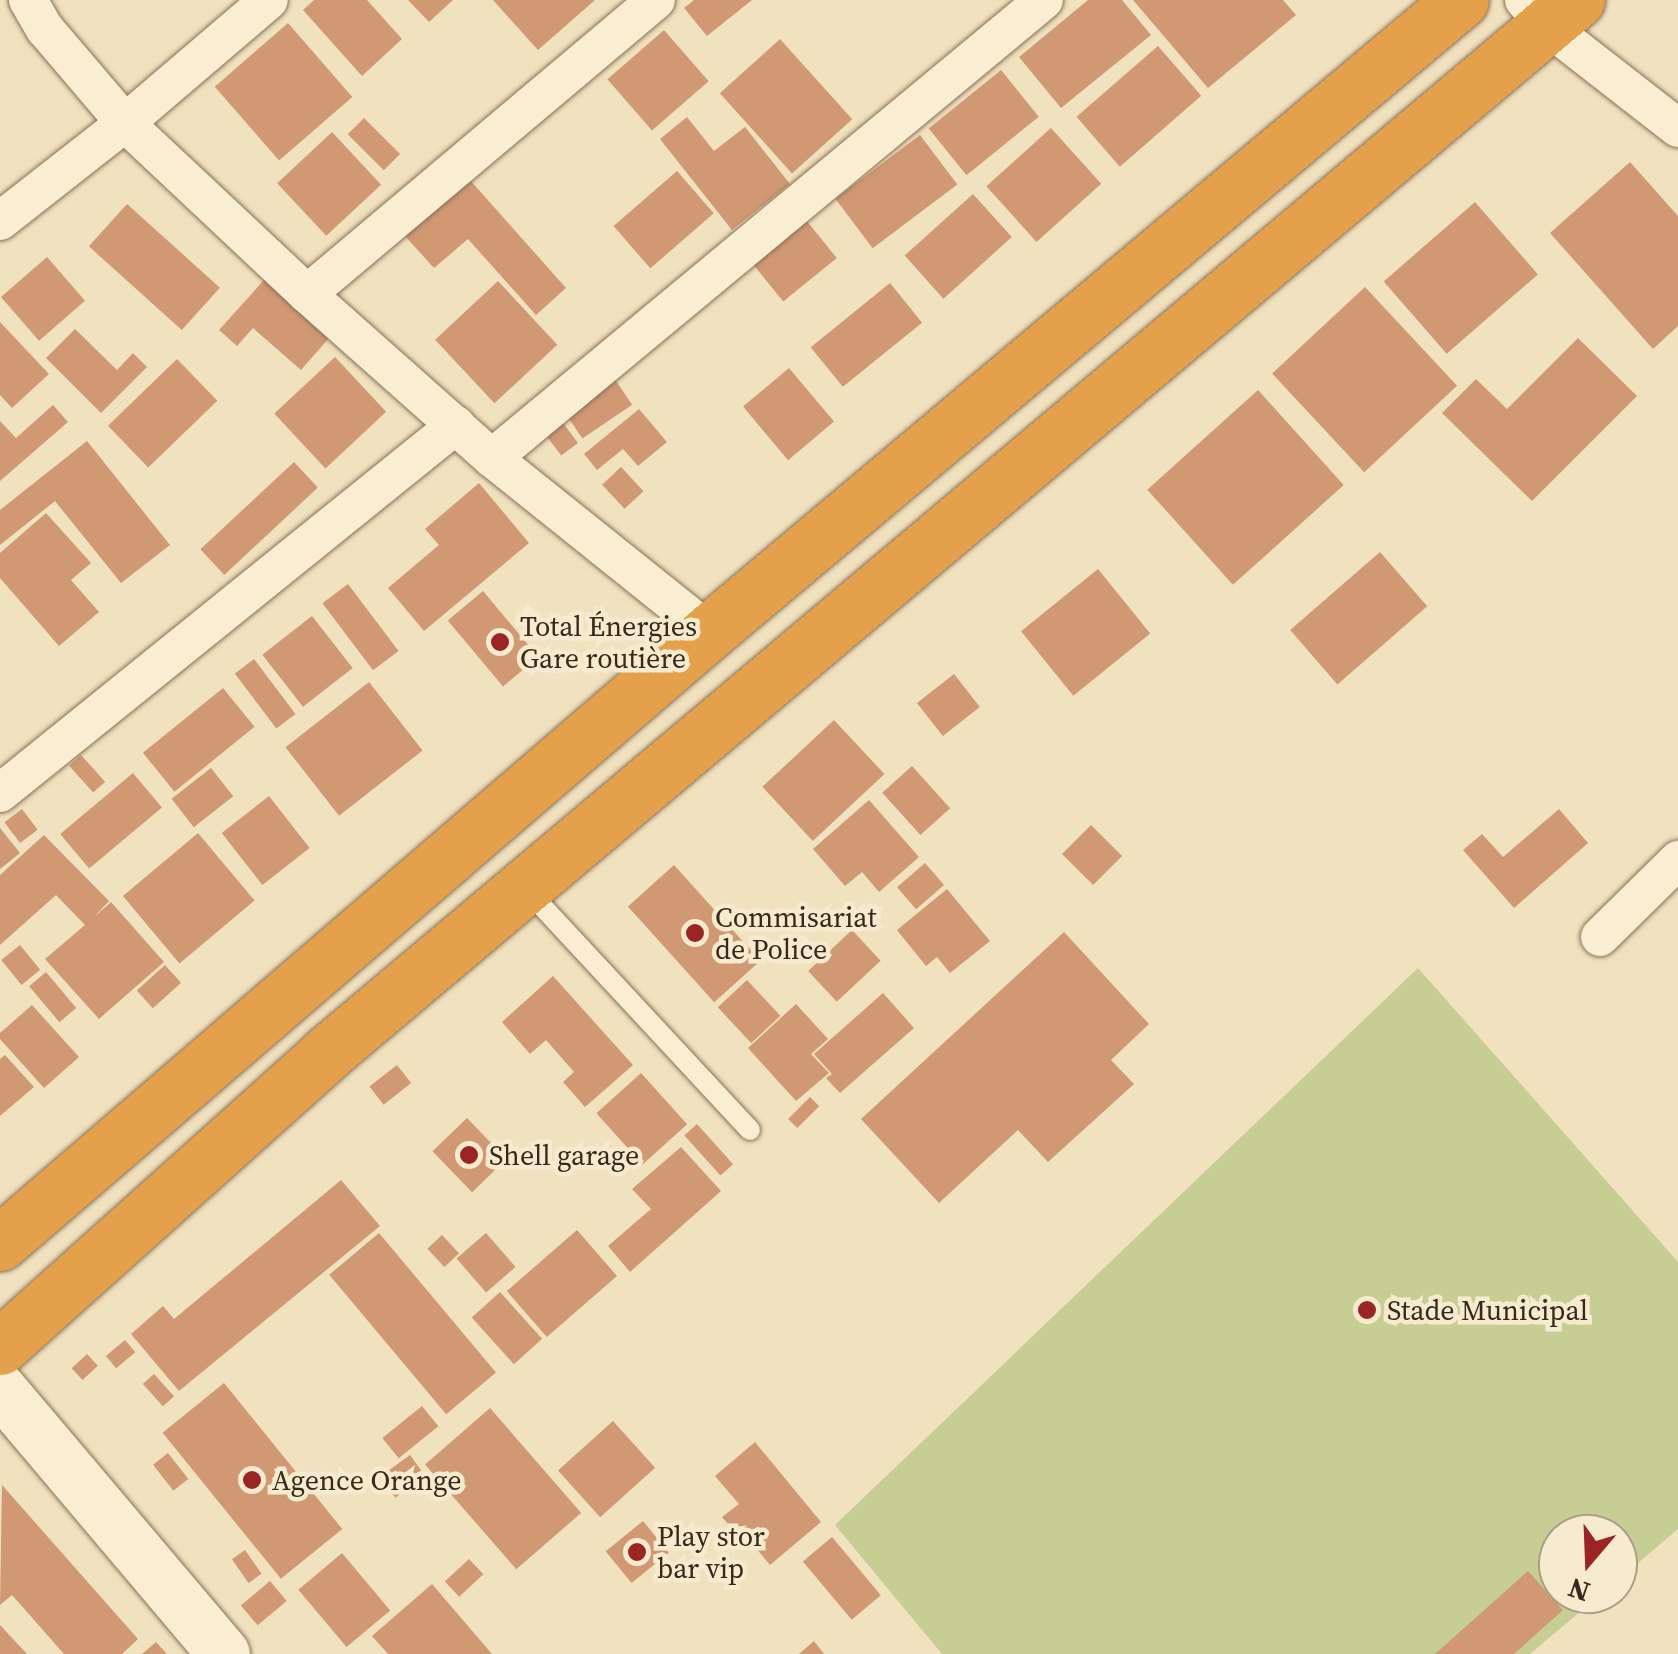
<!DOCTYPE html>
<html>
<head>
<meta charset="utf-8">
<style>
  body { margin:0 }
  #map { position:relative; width:1678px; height:1654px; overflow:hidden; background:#f0e1bf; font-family:"Source Serif 4",serif }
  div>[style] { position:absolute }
  .green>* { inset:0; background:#c7ce93 }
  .building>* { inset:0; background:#d09973; transform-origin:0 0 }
  .roads { filter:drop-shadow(0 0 2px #897156) drop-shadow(0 0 2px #897156) }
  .lane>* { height:20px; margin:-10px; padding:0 10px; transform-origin:10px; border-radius:10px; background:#faeed2 }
  .street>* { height:38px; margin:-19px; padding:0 19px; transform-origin:19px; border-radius:19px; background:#faeed2 }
  .secondary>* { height:52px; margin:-26px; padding:0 26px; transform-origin:26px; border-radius:26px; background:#faeed2 }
  .highway>* { height:55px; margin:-27.5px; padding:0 27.5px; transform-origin:27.5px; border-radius:27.5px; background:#e4a04a }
  .dots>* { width:28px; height:28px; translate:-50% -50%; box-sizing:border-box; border:5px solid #f7ebcf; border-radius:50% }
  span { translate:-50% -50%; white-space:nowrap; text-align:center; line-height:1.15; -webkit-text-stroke:9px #f7ebcf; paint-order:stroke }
  .poi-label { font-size:28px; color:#38291c }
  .left { translate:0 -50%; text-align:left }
  .north { position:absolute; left:1538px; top:1514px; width:100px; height:100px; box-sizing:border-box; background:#f7ebcf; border:2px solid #ab9d87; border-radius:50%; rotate:199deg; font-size:28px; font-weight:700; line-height:40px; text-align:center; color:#38291c }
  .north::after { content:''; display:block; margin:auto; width:35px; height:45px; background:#9b2425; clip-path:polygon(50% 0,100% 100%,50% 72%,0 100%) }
</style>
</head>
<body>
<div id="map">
  <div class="green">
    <div style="clip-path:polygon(1418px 968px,1678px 1262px,1678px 1529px,1618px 1580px,1618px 1534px,1558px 1534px,1558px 1594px,1601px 1594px,1530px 1654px,942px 1654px,835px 1525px)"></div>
  </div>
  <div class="building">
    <div style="clip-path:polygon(314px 0,367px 0,402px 39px,362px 76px,303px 10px)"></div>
    <div style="clip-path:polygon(408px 0,453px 0,429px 22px)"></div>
    <div style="clip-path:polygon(493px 0,595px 0,538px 50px)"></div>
    <div style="clip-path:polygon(694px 0,752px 0,707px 36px,684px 8px)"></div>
    <div style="clip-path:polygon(1088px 0,1122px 0,1151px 35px,1061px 108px,1019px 57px)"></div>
    <div style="clip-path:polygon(1133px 0,1283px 0,1296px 15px,1208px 88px)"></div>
    <div style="left:288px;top:23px;width:98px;height:97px;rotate:49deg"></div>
    <div style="left:664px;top:30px;width:68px;height:75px;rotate:49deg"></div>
    <div style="left:780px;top:39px;width:108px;height:81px;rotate:48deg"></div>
    <div style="left:1158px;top:46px;width:66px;height:108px;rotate:49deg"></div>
    <div style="left:1001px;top:70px;width:60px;height:93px;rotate:51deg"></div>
    <div style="clip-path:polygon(687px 117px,714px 151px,745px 127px,790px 184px,732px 230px,660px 139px)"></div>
    <div style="left:364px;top:118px;width:51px;height:23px;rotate:45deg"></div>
    <div style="left:1051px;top:128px;width:75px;height:87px;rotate:48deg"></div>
    <div style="left:332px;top:132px;width:72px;height:75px;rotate:47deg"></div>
    <div style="left:920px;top:135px;width:62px;height:106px;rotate:53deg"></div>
    <div style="clip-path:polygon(1630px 162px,1678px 216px,1678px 326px,1653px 349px,1550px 233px)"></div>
    <div style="left:677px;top:171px;width:56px;height:84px;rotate:49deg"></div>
    <div style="clip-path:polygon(470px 180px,566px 288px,536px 315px,468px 239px,434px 268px,405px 236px)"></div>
    <div style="left:973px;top:194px;width:58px;height:92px;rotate:48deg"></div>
    <div style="left:1475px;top:202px;width:96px;height:121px;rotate:49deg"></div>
    <div style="left:127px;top:204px;width:125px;height:57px;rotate:42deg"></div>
    <div style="left:806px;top:220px;width:49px;height:69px;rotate:51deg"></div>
    <div style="left:47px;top:257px;width:58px;height:61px;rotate:49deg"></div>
    <div style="clip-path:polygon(264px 280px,329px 338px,301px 370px,253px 328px,237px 346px,219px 330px)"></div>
    <div style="left:498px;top:281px;width:87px;height:86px;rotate:47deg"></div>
    <div style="left:890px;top:283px;width:51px;height:102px;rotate:51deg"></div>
    <div style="left:1365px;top:287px;width:135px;height:127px;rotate:47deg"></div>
    <div style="clip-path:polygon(0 322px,49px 374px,12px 408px,0 395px)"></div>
    <div style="clip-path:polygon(75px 329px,117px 370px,133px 353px,147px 367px,101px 413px,46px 358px)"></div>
    <div style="clip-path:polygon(1578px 338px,1637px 396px,1532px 501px,1442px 413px,1476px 379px,1507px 409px)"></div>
    <div style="left:335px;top:357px;width:75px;height:83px;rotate:47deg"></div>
    <div style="left:177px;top:359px;width:58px;height:96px;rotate:46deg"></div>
    <div style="left:789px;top:368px;width:70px;height:60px;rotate:50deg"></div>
    <div style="left:612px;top:375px;width:36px;height:60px;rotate:56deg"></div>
    <div style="left:1258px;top:390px;width:128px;height:149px;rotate:48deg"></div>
    <div style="clip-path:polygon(53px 405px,68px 422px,0 481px,0 421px,16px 438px)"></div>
    <div style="clip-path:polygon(639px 409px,667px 442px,638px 466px,623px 449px,597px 470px,584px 454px)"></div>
    <div style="left:563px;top:423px;width:25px;height:21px;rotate:53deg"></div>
    <div style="clip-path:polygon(87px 441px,170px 545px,121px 583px,55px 501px,0 545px,0 510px)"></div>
    <div style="left:294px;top:462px;width:35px;height:128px;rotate:47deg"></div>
    <div style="left:621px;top:467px;width:33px;height:26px;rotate:47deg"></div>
    <div style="clip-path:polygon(479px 483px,529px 543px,424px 631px,388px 588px,439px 545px,425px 529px)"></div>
    <div style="clip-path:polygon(46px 513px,91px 563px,71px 580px,99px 612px,59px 646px,0 578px,0 553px)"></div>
    <div style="left:1380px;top:552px;width:72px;height:119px;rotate:49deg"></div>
    <div style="left:1098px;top:569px;width:83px;height:99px;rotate:51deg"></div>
    <div style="left:348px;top:584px;width:84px;height:32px;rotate:53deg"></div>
    <div style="left:483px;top:591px;width:86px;height:46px;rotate:50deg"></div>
    <div style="left:312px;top:616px;width:66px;height:63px;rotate:52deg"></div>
    <div style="left:254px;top:659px;width:69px;height:24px;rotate:53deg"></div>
    <div style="left:954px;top:674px;width:42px;height:47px;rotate:52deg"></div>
    <div style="left:369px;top:682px;width:87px;height:106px;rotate:52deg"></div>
    <div style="left:223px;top:688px;width:50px;height:103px;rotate:51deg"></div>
    <div style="left:834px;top:720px;width:74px;height:98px;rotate:47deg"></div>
    <div style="left:81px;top:755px;width:36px;height:16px;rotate:48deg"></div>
    <div style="left:912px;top:766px;width:57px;height:40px;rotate:48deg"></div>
    <div style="left:211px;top:768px;width:36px;height:50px;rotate:52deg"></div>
    <div style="left:133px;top:773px;width:45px;height:95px;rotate:50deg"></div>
    <div style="left:269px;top:796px;width:66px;height:60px;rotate:52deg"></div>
    <div style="clip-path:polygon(869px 800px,919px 857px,879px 892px,862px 872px,845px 886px,813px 849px)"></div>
    <div style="left:22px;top:809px;width:26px;height:22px;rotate:53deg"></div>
    <div style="clip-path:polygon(1559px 809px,1588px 843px,1514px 908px,1463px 850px,1482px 834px,1503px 857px)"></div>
    <div style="left:1091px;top:825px;width:44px;height:41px;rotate:45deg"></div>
    <div style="clip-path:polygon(0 828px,20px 853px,0 869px)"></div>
    <div style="left:198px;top:833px;width:88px;height:98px;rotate:50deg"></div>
    <div style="clip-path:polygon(44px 835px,109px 901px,94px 917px,111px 902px,164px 962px,99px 1019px,45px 959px,85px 925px,56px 895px,0 945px,0 875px)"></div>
    <div style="left:925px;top:863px;width:29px;height:37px;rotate:49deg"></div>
    <div style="left:674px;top:865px;width:129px;height:62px;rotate:48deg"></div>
    <div style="clip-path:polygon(947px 889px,990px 941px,950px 973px,937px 957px,926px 966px,897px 930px)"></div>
    <div style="left:852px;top:930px;width:42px;height:60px;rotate:47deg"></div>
    <div style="clip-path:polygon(1064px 932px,1149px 1024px,1111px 1060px,1134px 1084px,1048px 1162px,1018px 1130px,939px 1203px,861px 1119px)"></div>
    <div style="left:20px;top:945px;width:32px;height:24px;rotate:51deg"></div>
    <div style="left:165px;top:965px;width:24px;height:38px;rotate:48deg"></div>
    <div style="left:46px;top:972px;width:47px;height:22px;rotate:50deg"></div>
    <div style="clip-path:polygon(553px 976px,633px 1065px,585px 1107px,563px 1082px,574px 1072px,546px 1040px,530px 1054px,502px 1022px)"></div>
    <div style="left:747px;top:980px;width:49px;height:40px;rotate:47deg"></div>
    <div style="clip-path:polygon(883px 993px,914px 1028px,840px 1093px,826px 1078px,832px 1074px,814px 1054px)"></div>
    <div style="clip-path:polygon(796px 1004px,828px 1039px,811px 1054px,829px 1073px,796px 1101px,748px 1048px)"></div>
    <div style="clip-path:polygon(32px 1005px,79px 1057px,44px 1088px,0 1039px,0 1033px)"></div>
    <div style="clip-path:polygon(5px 1055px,34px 1087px,0 1116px,0 1059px)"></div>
    <div style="left:397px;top:1065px;width:23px;height:35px;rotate:52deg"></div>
    <div style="left:641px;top:1073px;width:69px;height:60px;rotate:48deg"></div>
    <div style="left:810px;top:1097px;width:13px;height:31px;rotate:45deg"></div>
    <div style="left:467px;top:1118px;width:57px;height:48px;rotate:46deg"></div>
    <div style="left:697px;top:1124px;width:54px;height:17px;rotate:48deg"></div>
    <div style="clip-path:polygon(681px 1147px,721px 1191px,630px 1272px,608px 1246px,651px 1209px,632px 1189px)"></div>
    <div style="clip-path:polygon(341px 1180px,380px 1226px,179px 1391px,131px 1334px,163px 1306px,174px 1319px)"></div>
    <div style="left:577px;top:1230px;width:61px;height:93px;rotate:49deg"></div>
    <div style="left:379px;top:1233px;width:182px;height:65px;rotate:50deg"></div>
    <div style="left:486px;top:1233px;width:45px;height:39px;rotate:49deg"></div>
    <div style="left:442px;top:1235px;width:25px;height:20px;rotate:47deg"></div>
    <div style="left:500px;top:1292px;width:63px;height:38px;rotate:48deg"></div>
    <div style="left:125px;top:1340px;width:16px;height:25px;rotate:50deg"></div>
    <div style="left:87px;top:1354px;width:16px;height:21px;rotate:47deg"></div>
    <div style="left:154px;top:1374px;width:30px;height:15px;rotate:48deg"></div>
    <div style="left:224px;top:1383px;width:188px;height:79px;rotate:51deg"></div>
    <div style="left:422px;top:1406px;width:26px;height:51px;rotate:51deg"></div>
    <div style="left:490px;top:1408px;width:139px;height:86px;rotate:49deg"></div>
    <div style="left:613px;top:1421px;width:63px;height:74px;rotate:48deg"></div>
    <div style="clip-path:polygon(755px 1442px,821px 1522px,770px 1565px,741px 1530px,737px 1534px,722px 1517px,739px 1504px,715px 1476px)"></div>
    <div style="left:168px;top:1453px;width:33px;height:19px;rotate:52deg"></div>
    <div style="left:410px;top:1455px;width:26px;height:37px;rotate:54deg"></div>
    <div style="clip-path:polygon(2px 1485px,138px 1639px,122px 1654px,64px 1654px,12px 1595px,0 1605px)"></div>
    <div style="left:643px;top:1521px;width:41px;height:48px;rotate:51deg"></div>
    <div style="left:832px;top:1537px;width:76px;height:38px;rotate:50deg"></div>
    <div style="left:245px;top:1550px;width:29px;height:16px;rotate:55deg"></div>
    <div style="left:342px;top:1553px;width:75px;height:57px;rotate:50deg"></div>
    <div style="left:469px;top:1559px;width:21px;height:33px;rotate:47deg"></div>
    <div style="clip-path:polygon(1528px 1571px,1563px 1610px,1514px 1654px,1435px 1654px)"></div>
    <div style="left:270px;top:1581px;width:26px;height:38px;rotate:50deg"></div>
    <div style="clip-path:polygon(432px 1584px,492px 1654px,388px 1654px,372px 1636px)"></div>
    <div style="clip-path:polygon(0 1625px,27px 1654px,0 1654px)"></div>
    <div style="clip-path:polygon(814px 1641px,824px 1654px,799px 1654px)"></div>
    <div style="clip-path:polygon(156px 1642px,167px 1654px,142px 1654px)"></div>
  </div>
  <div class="roads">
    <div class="lane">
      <div style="left:526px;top:889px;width:329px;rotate:47.1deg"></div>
    </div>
    <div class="street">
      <div style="left:28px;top:0;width:34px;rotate:60deg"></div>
      <div style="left:45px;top:29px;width:123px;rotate:49.6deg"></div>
      <div style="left:125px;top:123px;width:250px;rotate:43.2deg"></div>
      <div style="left:307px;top:294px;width:247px;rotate:41.6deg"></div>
      <div style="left:492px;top:458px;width:278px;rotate:38.7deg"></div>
      <div style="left:1524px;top:0;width:35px;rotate:49deg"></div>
      <div style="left:1547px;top:26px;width:166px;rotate:37.9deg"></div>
      <div style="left:0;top:221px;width:159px;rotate:-38.1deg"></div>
      <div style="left:125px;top:123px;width:189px;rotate:-40.5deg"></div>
      <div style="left:307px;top:294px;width:456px;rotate:-40.1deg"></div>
      <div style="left:492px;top:458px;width:717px;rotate:-39.68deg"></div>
      <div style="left:0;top:793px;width:586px;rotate:-38.9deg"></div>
      <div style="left:1600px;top:937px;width:110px;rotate:-44.6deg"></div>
    </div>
    <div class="secondary">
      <div style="left:0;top:1389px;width:347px;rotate:49.8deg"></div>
    </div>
    <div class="highway">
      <div style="left:0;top:1243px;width:936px;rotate:-40.75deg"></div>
      <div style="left:709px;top:632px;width:982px;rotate:-40.04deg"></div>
      <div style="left:0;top:1347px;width:438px;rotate:-41.9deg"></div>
      <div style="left:326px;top:1054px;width:1636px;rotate:-40.12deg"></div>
    </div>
  </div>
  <div class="dots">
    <div style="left:500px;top:642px;background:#9b2425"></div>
    <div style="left:695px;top:933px;background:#9b2425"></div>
    <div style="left:469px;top:1155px;background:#9b2425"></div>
    <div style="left:1367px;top:1310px;background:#9b2425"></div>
    <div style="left:252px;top:1480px;background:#9b2425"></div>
    <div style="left:637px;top:1552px;background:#9b2425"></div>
  </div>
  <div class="poi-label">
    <span class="left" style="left:520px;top:642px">Total Énergies<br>Gare routière</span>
    <span class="left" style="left:715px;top:933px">Commisariat<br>de Police</span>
    <span class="left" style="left:489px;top:1155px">Shell garage</span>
    <span class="left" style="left:1387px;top:1310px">Stade Municipal</span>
    <span class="left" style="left:272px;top:1480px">Agence Orange</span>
    <span class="left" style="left:657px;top:1552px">Play stor<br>bar vip</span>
  </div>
  <div class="north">N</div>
</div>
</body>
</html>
